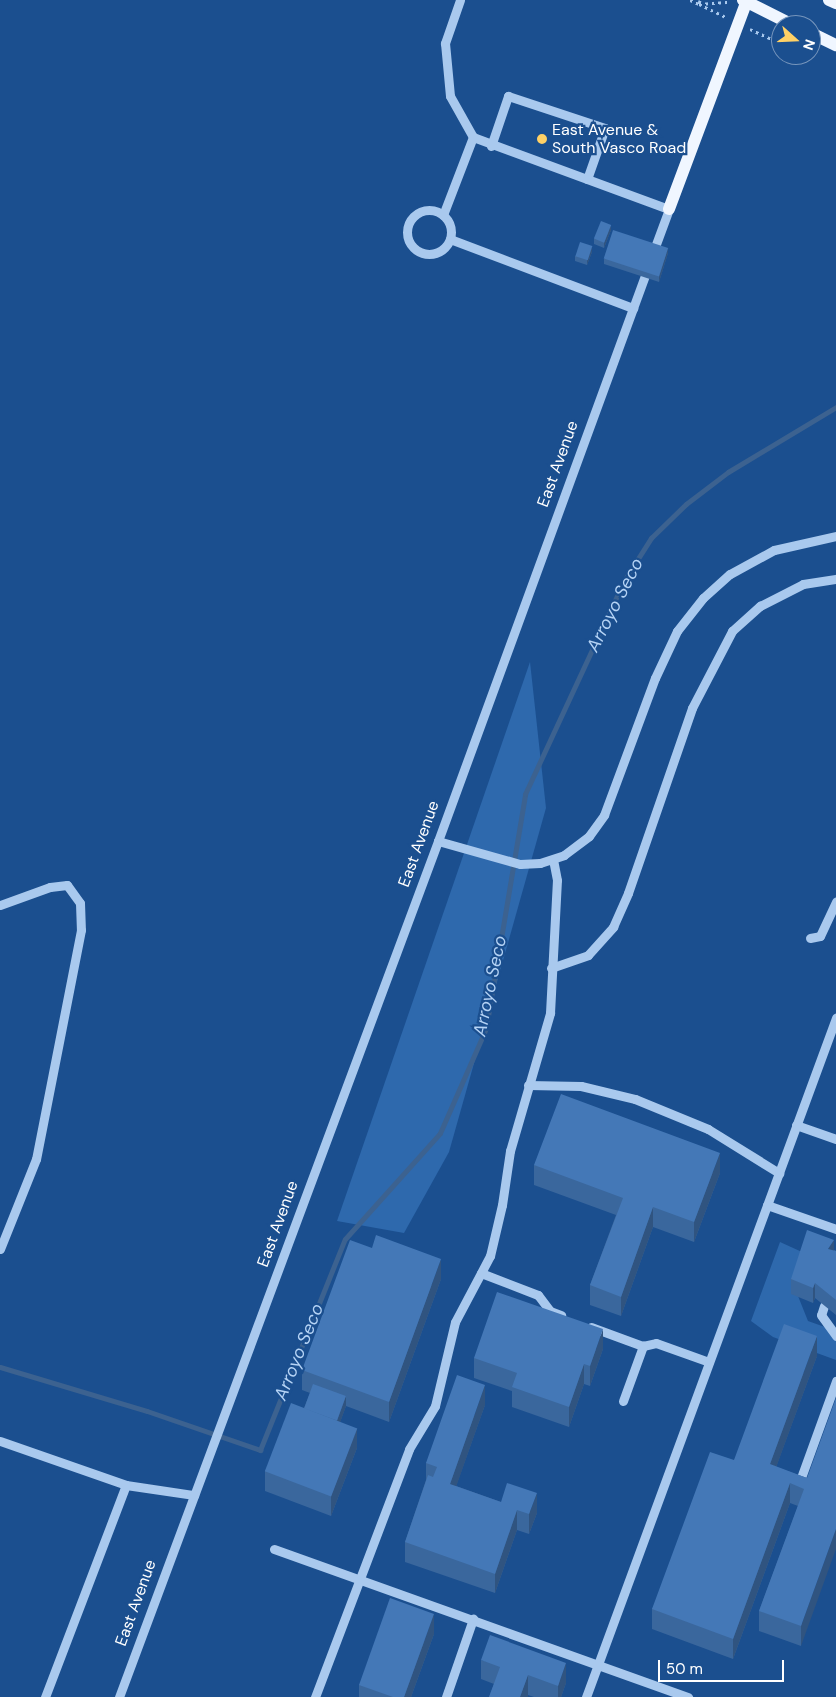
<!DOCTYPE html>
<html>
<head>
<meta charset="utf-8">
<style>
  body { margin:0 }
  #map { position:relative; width:836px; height:1697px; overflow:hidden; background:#1b4f8f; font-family:"DM Sans",sans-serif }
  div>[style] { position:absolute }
  .green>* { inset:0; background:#2e69ad }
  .stream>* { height:5px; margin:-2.5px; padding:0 2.5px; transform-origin:2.5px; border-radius:2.5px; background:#3c6290 }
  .path>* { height:3px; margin-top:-1.5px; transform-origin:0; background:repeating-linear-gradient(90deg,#a9c9ee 0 2.5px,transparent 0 6.5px) }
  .minor>* { height:9px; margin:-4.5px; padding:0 4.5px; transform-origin:4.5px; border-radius:4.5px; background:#a9c9ee }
  .minor>.ring { margin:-4.5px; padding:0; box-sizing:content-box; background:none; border:9px solid #a9c9ee; border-radius:50% }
  .major>* { height:12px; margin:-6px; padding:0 6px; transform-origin:6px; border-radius:6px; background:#f0f6ff }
  .wall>* { inset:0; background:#3a679d }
  .shaded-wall>* { inset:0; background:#305480 }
  .building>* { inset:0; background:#4478b7; transform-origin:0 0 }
  .dots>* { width:14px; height:14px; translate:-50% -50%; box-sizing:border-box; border:2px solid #1b4f8f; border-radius:50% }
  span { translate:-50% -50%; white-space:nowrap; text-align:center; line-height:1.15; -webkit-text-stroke:4.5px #1b4f8f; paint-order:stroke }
  .poi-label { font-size:16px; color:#fff }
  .left { translate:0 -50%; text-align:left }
  .street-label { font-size:16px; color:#fff }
  .water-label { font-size:18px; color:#b5d3f5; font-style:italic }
  .north { position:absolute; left:771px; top:15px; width:50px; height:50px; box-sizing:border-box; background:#1b4f8f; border:1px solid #7695bc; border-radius:50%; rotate:110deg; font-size:14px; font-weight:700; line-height:20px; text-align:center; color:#fff }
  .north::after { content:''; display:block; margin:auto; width:18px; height:22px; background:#ffd166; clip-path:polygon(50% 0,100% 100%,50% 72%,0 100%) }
  .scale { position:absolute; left:658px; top:1660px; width:126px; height:22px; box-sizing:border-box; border:2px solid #fff; border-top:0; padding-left:6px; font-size:15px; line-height:18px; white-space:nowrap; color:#fff; -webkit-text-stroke:4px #1b4f8f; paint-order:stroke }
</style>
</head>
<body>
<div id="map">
  <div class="green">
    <div style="clip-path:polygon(530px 662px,546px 808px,449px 1152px,404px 1233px,337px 1221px)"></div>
    <div style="clip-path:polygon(780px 1242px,802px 1252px,796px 1291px,808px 1321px,836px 1331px,836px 1360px,773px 1337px,751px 1321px)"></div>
  </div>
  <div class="stream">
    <div style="left:0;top:1367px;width:153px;rotate:16.7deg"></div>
    <div style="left:147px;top:1411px;width:120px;rotate:19deg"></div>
    <div style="left:260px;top:1450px;width:227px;rotate:-68.1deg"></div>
    <div style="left:345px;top:1239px;width:142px;rotate:-48.1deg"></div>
    <div style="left:440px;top:1133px;width:115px;rotate:-66.3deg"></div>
    <div style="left:486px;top:1028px;width:237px;rotate:-80.5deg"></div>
    <div style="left:525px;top:794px;width:237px;rotate:-65.1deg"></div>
    <div style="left:625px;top:579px;width:49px;rotate:-57.6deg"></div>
    <div style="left:651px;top:538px;width:49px;rotate:-44.2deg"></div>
    <div style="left:686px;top:504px;width:53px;rotate:-37.3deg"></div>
    <div style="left:728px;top:472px;width:126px;rotate:-31deg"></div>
  </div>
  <div class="path">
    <div style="left:690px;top:0;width:10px;rotate:24deg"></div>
    <div style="left:699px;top:4px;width:31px;rotate:-4deg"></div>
    <div style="left:700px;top:0;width:4px;rotate:104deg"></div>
    <div style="left:699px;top:4px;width:30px;rotate:26deg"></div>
    <div style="left:750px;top:29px;width:29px;rotate:25deg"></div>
    <div style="left:776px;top:41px;width:9px;rotate:-72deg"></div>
  </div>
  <div class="minor">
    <div style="left:460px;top:0;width:46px;rotate:109.2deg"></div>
    <div style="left:445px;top:43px;width:53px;rotate:84.6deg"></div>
    <div style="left:450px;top:96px;width:47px;rotate:60.7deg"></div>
    <div style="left:473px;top:137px;width:209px;rotate:20.2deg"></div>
    <div style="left:669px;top:209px;width:49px;rotate:110.3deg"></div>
    <div style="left:491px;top:146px;width:53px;rotate:-71.2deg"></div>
    <div style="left:508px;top:96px;width:102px;rotate:18.3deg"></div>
    <div style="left:605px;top:128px;width:54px;rotate:109.4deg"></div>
    <div class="ring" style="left:407px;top:210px;width:35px;height:35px"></div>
    <div style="left:443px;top:215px;width:84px;rotate:-69deg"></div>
    <div style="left:450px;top:239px;width:196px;rotate:20.7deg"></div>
    <div style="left:438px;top:841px;width:85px;rotate:15.7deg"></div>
    <div style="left:520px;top:864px;width:20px;rotate:-3deg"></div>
    <div style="left:540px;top:863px;width:25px;rotate:-18deg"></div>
    <div style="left:564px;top:855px;width:31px;rotate:-37deg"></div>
    <div style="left:589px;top:836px;width:26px;rotate:-54deg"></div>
    <div style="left:604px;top:815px;width:146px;rotate:-69.6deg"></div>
    <div style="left:655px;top:678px;width:52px;rotate:-64.9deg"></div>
    <div style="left:677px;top:631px;width:42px;rotate:-51.8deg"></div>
    <div style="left:703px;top:598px;width:36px;rotate:-42deg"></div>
    <div style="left:730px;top:574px;width:50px;rotate:-28.6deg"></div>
    <div style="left:774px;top:550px;width:64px;rotate:-12.7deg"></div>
    <div style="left:0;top:905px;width:53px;rotate:-19.8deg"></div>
    <div style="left:50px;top:887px;width:17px;rotate:-7deg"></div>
    <div style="left:67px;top:885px;width:22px;rotate:54deg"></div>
    <div style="left:80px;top:903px;width:27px;rotate:88deg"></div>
    <div style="left:81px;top:930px;width:233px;rotate:101.1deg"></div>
    <div style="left:36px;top:1159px;width:97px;rotate:111.8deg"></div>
    <div style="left:810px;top:938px;width:10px;rotate:-11deg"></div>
    <div style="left:820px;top:936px;width:38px;rotate:-65deg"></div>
    <div style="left:551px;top:968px;width:39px;rotate:-19deg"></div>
    <div style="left:588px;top:955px;width:38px;rotate:-48deg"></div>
    <div style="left:613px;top:927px;width:37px;rotate:-66deg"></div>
    <div style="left:628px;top:893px;width:196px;rotate:-70.9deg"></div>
    <div style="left:692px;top:708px;width:87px;rotate:-62.5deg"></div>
    <div style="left:732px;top:631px;width:38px;rotate:-42deg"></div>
    <div style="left:760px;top:606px;width:48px;rotate:-27.1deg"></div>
    <div style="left:803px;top:584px;width:33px;rotate:-9deg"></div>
    <div style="left:528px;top:1085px;width:53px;rotate:1.1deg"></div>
    <div style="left:581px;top:1086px;width:56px;rotate:13.5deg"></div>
    <div style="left:635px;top:1099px;width:79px;rotate:22.3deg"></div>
    <div style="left:708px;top:1129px;width:84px;rotate:31.8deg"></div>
    <div style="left:796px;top:1125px;width:42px;rotate:19.3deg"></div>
    <div style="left:767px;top:1205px;width:73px;rotate:19.2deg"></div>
    <div style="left:481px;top:1273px;width:61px;rotate:21.1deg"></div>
    <div style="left:538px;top:1295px;width:20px;rotate:53deg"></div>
    <div style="left:550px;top:1311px;width:12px;rotate:20deg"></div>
    <div style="left:824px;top:1306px;width:9px;rotate:108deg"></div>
    <div style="left:821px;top:1315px;width:26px;rotate:54deg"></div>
    <div style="left:591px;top:1327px;width:55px;rotate:20.1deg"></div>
    <div style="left:643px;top:1346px;width:13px;rotate:-13deg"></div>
    <div style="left:656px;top:1343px;width:56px;rotate:19.7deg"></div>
    <div style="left:623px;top:1401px;width:59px;rotate:-70deg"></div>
    <div style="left:0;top:1441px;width:133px;rotate:19.2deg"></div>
    <div style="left:126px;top:1485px;width:69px;rotate:8.4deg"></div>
    <div style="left:798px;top:1486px;width:112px;rotate:-70.1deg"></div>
    <div style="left:274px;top:1549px;width:440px;rotate:19.7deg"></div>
    <div style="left:45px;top:1697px;width:227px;rotate:-69.1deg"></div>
    <div style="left:119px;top:1697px;width:914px;rotate:-69.56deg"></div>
    <div style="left:438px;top:841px;width:611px;rotate:-69.9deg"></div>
    <div style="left:315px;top:1697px;width:265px;rotate:-69.2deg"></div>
    <div style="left:409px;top:1449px;width:50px;rotate:-58.8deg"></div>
    <div style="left:435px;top:1406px;width:86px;rotate:-76.6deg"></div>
    <div style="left:455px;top:1322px;width:75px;rotate:-62.1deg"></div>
    <div style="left:490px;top:1256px;width:52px;rotate:-76.8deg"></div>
    <div style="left:502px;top:1205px;width:55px;rotate:-81.6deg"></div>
    <div style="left:510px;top:1151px;width:144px;rotate:-73.8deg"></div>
    <div style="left:550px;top:1013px;width:133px;rotate:-87deg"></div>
    <div style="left:557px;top:880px;width:21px;rotate:-101deg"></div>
    <div style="left:446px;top:1697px;width:83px;rotate:-70.9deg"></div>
    <div style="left:586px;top:1697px;width:724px;rotate:-69.79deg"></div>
  </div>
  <div class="major">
    <div style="left:743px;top:0;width:56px;rotate:26.6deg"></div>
    <div style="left:829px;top:0;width:8px;rotate:23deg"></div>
    <div style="left:811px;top:33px;width:28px;rotate:26deg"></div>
    <div style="left:669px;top:209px;width:223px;rotate:-69.5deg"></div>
  </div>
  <div class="wall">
    <div style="clip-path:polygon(611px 230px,604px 248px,594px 244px,594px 239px)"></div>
    <div style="clip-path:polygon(592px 252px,587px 265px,575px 261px,575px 256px)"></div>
    <div style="clip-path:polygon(668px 253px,659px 282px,604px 264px,604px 259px)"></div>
    <div style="clip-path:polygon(534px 1165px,720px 1173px,694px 1242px,653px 1227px,621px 1316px,590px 1305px,590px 1285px,616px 1215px,534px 1185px)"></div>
    <div style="clip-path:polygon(834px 1250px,836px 1251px,836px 1315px,815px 1298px,813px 1303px,791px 1294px,791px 1279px)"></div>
    <div style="clip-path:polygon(441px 1279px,389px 1422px,346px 1406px,340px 1422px,357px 1448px,331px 1516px,265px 1491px,265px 1471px,304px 1408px,310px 1393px,302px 1390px,302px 1370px)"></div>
    <div style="clip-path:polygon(603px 1349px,590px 1386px,584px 1384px,569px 1427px,512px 1407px,512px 1391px,474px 1378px,474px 1358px)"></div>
    <div style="clip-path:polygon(817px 1356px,776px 1467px,807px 1478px,801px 1646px,759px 1631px,759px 1611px,798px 1506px,790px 1503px,733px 1659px,652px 1629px,652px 1609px,734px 1460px)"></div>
    <div style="clip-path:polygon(485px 1405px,456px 1486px,501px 1502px,537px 1513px,529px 1534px,517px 1530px,495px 1593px,405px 1562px,405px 1542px,426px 1480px,426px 1463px)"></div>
    <div style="clip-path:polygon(434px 1634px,411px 1697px,359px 1697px,359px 1685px)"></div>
    <div style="clip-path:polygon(481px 1660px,566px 1683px,561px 1697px,534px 1697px,528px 1695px,528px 1697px,489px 1697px,494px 1684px,481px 1679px)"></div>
  </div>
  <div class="shaded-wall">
    <div style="clip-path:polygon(611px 225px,611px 230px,604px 248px,604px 243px)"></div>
    <div style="clip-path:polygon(592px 246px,592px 252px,587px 265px,587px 260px)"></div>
    <div style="clip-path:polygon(668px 248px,668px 253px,659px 282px,659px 277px)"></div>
    <div style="clip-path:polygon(720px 1153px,720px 1173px,694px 1242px,694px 1222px)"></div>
    <div style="clip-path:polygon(653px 1207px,653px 1227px,621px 1316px,621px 1297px)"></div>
    <div style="clip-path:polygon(834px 1240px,834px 1256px,828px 1249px)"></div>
    <div style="clip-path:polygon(441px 1259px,441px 1279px,389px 1422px,389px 1402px)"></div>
    <div style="clip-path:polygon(815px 1283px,815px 1298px,813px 1303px,813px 1288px)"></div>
    <div style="clip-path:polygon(603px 1329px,603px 1349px,590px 1386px,590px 1366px)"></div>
    <div style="clip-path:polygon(817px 1336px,817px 1356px,770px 1484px,770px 1464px)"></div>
    <div style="clip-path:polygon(584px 1364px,584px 1384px,569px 1427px,569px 1407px)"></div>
    <div style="clip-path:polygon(485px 1385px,485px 1405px,450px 1504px,450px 1484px)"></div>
    <div style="clip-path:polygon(346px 1396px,346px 1406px,334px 1439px,334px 1429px)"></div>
    <div style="clip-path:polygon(357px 1428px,357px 1448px,331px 1516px,331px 1496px)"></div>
    <div style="clip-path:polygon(790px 1483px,790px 1503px,733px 1659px,733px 1639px)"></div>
    <div style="clip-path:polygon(537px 1493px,537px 1513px,529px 1534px,529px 1514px)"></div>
    <div style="clip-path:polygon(517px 1510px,517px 1530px,495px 1593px,495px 1574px)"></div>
    <div style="clip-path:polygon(836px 1529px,836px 1549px,801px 1646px,801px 1626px)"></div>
    <div style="clip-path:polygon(434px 1614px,434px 1634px,411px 1697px,404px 1697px)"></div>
    <div style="clip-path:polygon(566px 1663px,566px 1683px,561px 1697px,558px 1697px,558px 1686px)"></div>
    <div style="clip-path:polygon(528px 1675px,528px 1697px,520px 1697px)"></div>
  </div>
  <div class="building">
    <div style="left:601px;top:221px;width:11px;height:19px;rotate:22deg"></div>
    <div style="left:613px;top:230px;width:58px;height:30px;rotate:18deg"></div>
    <div style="left:580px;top:242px;width:13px;height:15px;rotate:18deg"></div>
    <div style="clip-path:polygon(561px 1094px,720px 1153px,694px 1222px,653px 1207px,621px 1297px,590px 1285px,623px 1198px,534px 1165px)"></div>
    <div style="clip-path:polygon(807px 1230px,834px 1240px,828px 1249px,836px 1251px,836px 1300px,815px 1283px,813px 1288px,791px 1279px)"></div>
    <div style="clip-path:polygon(376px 1235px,441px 1259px,389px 1402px,302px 1370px,350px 1240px,372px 1248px)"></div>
    <div style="clip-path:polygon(497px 1292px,603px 1329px,590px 1366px,584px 1364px,569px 1407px,512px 1387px,517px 1373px,474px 1358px)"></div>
    <div style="clip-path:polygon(784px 1324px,817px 1336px,770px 1464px,807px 1478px,836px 1398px,836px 1529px,801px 1626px,759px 1611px,804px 1489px,790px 1483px,733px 1639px,652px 1609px,710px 1452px,734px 1460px)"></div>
    <div style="clip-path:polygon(457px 1375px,485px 1385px,450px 1484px,501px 1502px,507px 1483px,537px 1493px,529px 1514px,517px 1510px,495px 1574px,405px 1542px,428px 1475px,433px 1477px,437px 1467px,426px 1463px)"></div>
    <div style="left:313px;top:1384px;width:35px;height:26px;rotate:20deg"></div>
    <div style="left:291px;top:1403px;width:71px;height:73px;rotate:21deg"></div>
    <div style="clip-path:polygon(390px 1598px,434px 1614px,404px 1697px,393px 1697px,359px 1685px)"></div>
    <div style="clip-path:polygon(490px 1635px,566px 1663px,558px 1686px,528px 1675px,520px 1697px,489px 1697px,500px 1667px,481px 1660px)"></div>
  </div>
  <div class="dots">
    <div style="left:542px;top:139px;background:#ffd166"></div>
  </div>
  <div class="poi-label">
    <span class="left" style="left:552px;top:139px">East Avenue &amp;<br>South Vasco Road</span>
  </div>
  <div class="street-label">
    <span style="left:558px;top:464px;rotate:-70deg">East Avenue</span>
    <span style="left:419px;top:844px;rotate:-70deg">East Avenue</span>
    <span style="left:278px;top:1224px;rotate:-70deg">East Avenue</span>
    <span style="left:136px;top:1603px;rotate:-70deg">East Avenue</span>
  </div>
  <div class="water-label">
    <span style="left:615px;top:605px;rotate:-63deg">Arroyo Seco</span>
    <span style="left:490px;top:986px;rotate:-78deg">Arroyo Seco</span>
    <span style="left:299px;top:1352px;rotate:-68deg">Arroyo Seco</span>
  </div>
  <div class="north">N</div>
  <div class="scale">50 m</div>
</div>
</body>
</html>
